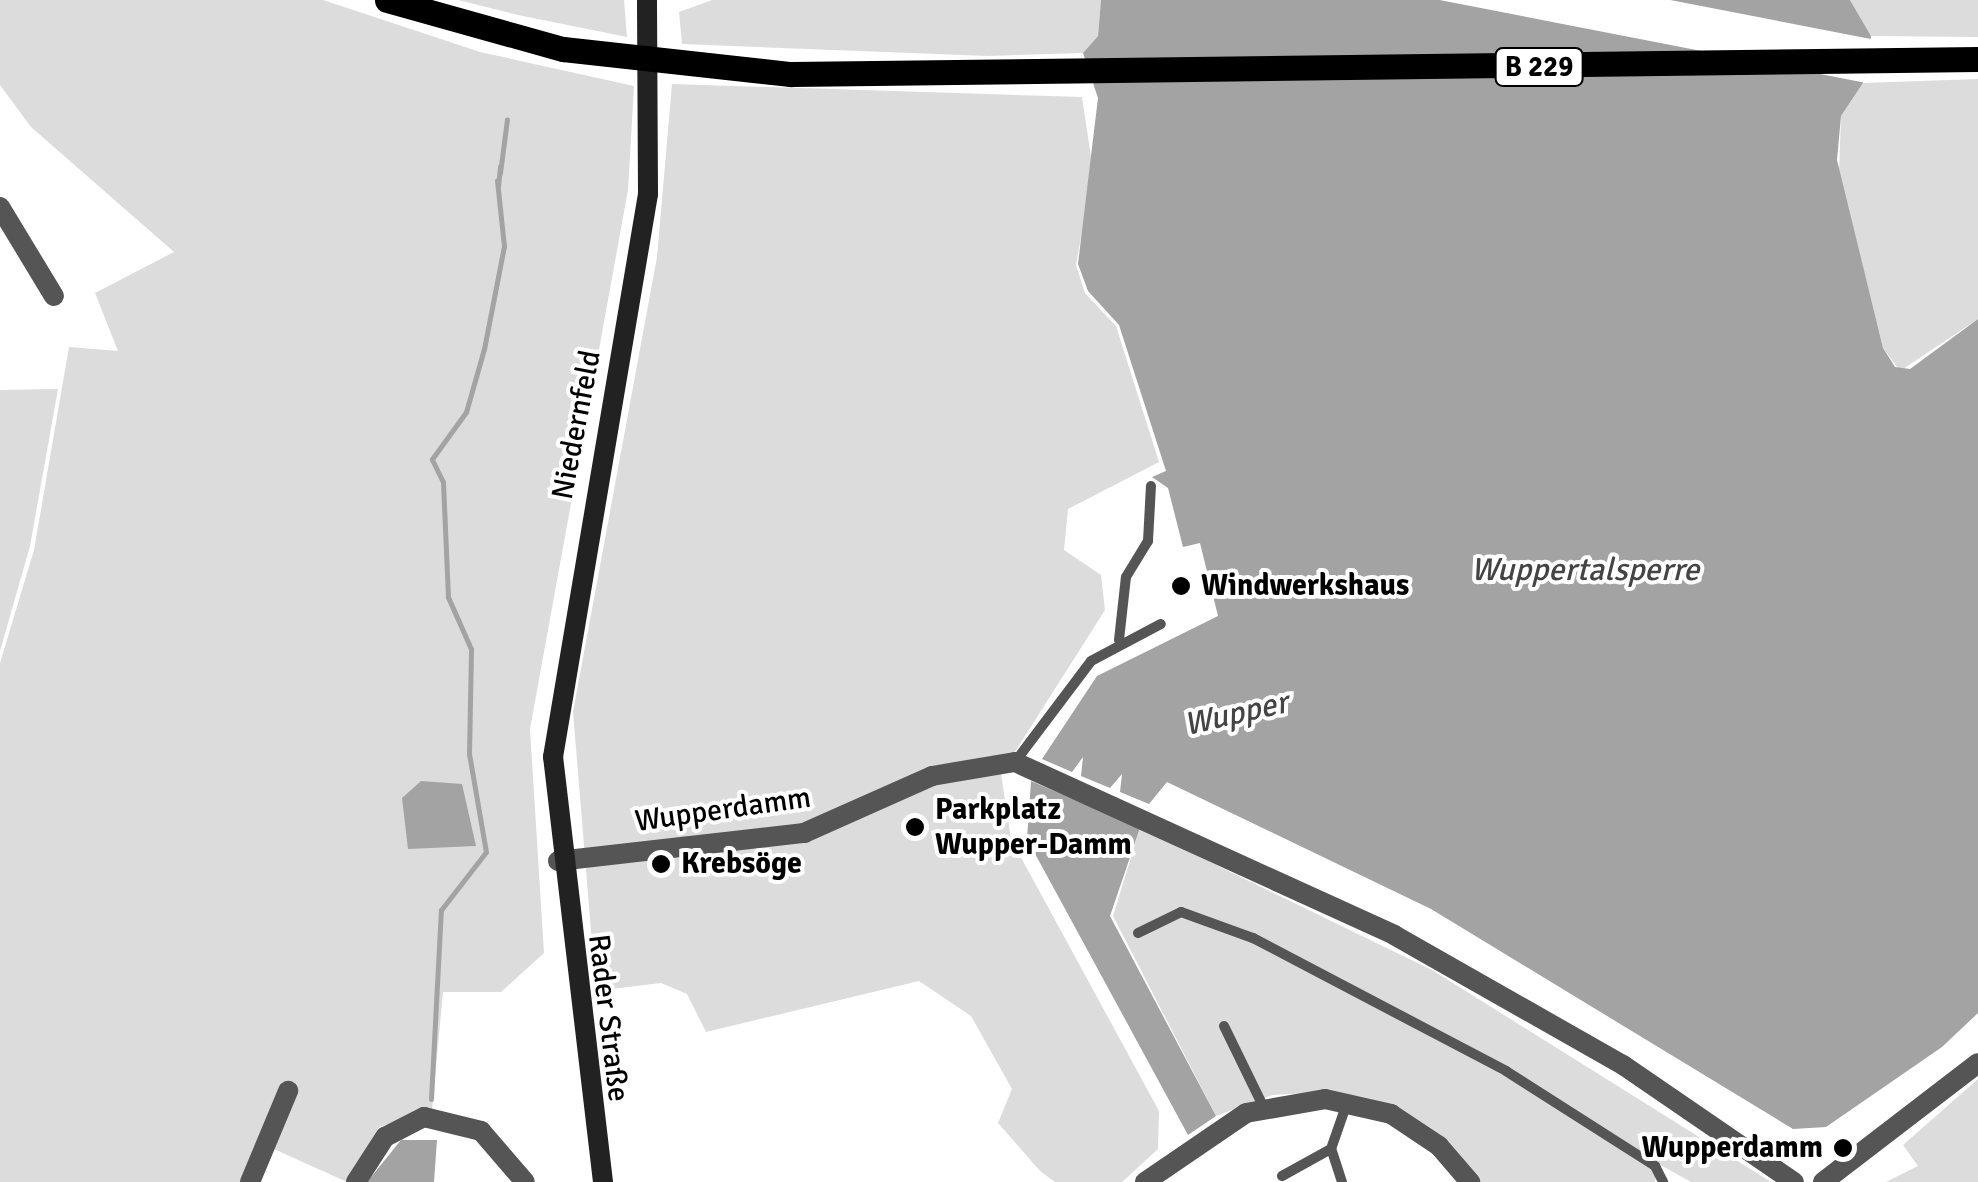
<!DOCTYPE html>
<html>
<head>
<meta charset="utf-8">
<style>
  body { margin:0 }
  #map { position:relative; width:1978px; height:1182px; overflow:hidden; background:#fff; font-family:Signika,sans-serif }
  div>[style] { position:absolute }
  .green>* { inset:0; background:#dcdcdc }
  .water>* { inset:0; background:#a3a3a3 }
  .pier>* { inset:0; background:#fff; transform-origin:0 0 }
  .stream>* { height:5px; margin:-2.5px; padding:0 2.5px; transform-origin:2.5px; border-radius:2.5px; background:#a3a3a3 }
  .lane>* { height:10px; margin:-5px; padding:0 5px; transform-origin:5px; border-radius:5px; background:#555 }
  .street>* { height:20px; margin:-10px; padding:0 10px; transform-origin:10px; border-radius:10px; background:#555 }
  .secondary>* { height:20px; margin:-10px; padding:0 10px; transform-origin:10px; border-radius:10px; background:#222 }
  .primary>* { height:25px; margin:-12.5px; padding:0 12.5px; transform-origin:12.5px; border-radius:12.5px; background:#000 }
  .dots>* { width:28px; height:28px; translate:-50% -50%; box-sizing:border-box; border:5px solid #fff; border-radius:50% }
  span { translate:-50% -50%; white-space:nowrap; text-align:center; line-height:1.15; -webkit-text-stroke:8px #fff; paint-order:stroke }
  .shield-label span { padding:2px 8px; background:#fff; border:2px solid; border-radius:8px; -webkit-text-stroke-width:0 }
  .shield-label { font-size:28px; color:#000; font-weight:700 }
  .street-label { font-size:30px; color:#000 }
  .poi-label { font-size:30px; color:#000; font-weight:700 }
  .left { translate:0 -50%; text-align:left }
  .right { translate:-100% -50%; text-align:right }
  .water-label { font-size:32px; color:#444; font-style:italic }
</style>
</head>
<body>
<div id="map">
  <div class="green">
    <div style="clip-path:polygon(0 0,323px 0,480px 52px,634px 86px,628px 190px,530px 729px,544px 953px,501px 992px,443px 992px,432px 1110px,379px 1127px,347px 1182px,265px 1145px,245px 1182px,0 1182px,0 663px,34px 550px,69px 347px,118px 351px,95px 293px,174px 252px,31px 127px,0 85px)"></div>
    <div style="clip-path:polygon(458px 0,624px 0,627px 37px,518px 15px)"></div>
    <div style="clip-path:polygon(712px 0,1101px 0,1098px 36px,1083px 53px,988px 56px,682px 44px,679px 12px)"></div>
    <div style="clip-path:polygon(1850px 0,1978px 0,1978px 37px,1871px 36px)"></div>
    <div style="clip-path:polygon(1978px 79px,1978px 319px,1900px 371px,1883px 348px,1839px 173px,1841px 116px,1863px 83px)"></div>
    <div style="clip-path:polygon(672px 84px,1082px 97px,1093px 170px,1076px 265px,1085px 293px,1116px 326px,1159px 462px,1068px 509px,1064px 550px,1101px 575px,1105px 610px,1001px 774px,1011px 839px,1159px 1111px,1158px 1149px,1122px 1182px,1055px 1182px,1040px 1171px,998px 1123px,1012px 1089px,971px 1016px,919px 981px,706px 1032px,687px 994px,661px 983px,596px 991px,573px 712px,657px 257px)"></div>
    <div style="clip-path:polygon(58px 389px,30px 546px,0 651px,0 390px)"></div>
    <div style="clip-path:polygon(1140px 828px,1432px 970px,1771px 1182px,1691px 1182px,1657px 1163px,1655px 1182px,1480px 1182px,1458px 1154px,1325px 1092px,1273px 1095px,1216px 1116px,1113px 916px)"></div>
    <div style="clip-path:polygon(1978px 1079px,1978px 1182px,1886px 1182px,1918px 1166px,1903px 1145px)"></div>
  </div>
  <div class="water">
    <div style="clip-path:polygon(1101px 0,1850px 0,1871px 36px,1863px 83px,1841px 116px,1837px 160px,1883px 348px,1895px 367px,1910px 369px,1978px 319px,1978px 1013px,1942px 1047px,1826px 1127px,1793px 1129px,1431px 909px,1167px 782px,1149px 804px,1120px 792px,1122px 774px,1110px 788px,1081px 776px,1083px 757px,1072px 772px,1042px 759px,1097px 676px,1218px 616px,1200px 543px,1183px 547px,1168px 488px,1152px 477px,1166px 471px,1119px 325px,1088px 291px,1078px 264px,1098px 98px,1083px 53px,1098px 36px)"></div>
    <div style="clip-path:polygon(421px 781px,462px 784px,476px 846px,408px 849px,402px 798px)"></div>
    <div style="clip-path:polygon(1031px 781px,1140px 828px,1110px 916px,1216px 1116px,1188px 1135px,1027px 839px)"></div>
    <div style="clip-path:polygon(401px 1140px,437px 1140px,434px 1182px,367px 1182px)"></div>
  </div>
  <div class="pier">
    <div style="left:1876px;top:40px;width:44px;height:798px;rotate:101deg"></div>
  </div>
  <div class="stream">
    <div style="left:500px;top:173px;width:54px;rotate:-82.6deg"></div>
    <div style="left:498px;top:186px;width:20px;rotate:-84deg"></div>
    <div style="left:431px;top:1099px;width:189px;rotate:-87deg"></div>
    <div style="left:441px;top:910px;width:73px;rotate:-52.2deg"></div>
    <div style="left:486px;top:852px;width:99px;rotate:-99.8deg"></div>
    <div style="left:469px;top:754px;width:105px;rotate:-88.9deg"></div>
    <div style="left:471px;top:649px;width:57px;rotate:-113.9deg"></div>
    <div style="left:448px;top:597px;width:115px;rotate:-92.5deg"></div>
    <div style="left:443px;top:482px;width:25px;rotate:-116deg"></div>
    <div style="left:432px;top:459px;width:58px;rotate:-54.1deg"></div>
    <div style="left:466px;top:412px;width:66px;rotate:-74.1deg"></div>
    <div style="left:484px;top:349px;width:105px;rotate:-79deg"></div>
    <div style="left:504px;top:246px;width:66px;rotate:-96.1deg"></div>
  </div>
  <div class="lane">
    <div style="left:1119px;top:640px;width:63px;rotate:-83.7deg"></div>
    <div style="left:1126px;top:577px;width:42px;rotate:-58.6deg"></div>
    <div style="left:1148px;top:541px;width:55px;rotate:-86.9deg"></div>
    <div style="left:1015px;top:762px;width:126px;rotate:-53deg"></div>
    <div style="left:1091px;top:661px;width:79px;rotate:-27.9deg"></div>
    <div style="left:1138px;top:933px;width:48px;rotate:-26deg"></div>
    <div style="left:1181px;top:912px;width:77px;rotate:19.9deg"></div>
    <div style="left:1253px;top:938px;width:286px;rotate:27.7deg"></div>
    <div style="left:1506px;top:1071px;width:177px;rotate:32.5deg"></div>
    <div style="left:1655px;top:1166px;width:18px;rotate:63deg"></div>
    <div style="left:1224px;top:1026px;width:91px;rotate:64deg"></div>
    <div style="left:1282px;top:1176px;width:56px;rotate:-28.9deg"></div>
    <div style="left:1342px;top:1182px;width:35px;rotate:-108deg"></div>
    <div style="left:1331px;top:1149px;width:49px;rotate:-70.8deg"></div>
  </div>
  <div class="street">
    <div style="left:0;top:207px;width:104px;rotate:58.8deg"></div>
    <div style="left:558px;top:861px;width:248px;rotate:-6.5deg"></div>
    <div style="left:804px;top:833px;width:140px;rotate:-24deg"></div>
    <div style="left:932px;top:776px;width:84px;rotate:-9.6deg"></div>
    <div style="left:1015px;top:762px;width:417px;rotate:24.5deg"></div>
    <div style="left:1394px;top:935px;width:263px;rotate:29.6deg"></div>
    <div style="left:1623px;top:1065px;width:207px;rotate:34.4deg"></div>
    <div style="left:250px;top:1182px;width:99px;rotate:-67.3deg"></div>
    <div style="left:356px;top:1182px;width:54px;rotate:-57.2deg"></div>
    <div style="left:385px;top:1137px;width:44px;rotate:-27.1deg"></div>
    <div style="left:424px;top:1117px;width:59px;rotate:13.8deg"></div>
    <div style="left:481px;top:1131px;width:67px;rotate:49.2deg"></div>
    <div style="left:1145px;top:1182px;width:122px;rotate:-34.3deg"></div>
    <div style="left:1246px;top:1113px;width:80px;rotate:-10deg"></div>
    <div style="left:1325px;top:1099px;width:68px;rotate:12.8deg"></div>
    <div style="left:1391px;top:1114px;width:58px;rotate:33.7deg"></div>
    <div style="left:1439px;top:1146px;width:48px;rotate:49.3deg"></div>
    <div style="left:1823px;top:1182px;width:195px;rotate:-37.5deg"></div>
  </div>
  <div class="secondary">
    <div style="left:603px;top:1182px;width:428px;rotate:-96.7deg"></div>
    <div style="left:553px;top:757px;width:571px;rotate:-80.42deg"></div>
    <div style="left:648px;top:194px;width:194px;rotate:-90.3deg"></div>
  </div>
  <div class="primary">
    <div style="left:387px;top:0;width:183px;rotate:15.6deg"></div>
    <div style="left:563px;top:49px;width:229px;rotate:6.3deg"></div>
    <div style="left:791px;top:74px;width:1187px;rotate:-0.72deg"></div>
  </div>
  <div class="dots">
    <div style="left:1181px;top:586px;background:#000"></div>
    <div style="left:915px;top:827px;background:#000"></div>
    <div style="left:661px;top:864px;background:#000"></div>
    <div style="left:1843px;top:1148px;background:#000"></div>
  </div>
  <div class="shield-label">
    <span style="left:1539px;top:67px">B 229</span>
  </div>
  <div class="street-label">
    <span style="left:577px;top:425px;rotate:-79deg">Niedernfeld</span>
    <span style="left:723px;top:810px;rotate:-8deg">Wupperdamm</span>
    <span style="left:608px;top:1018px;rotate:83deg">Rader Straße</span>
  </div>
  <div class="poi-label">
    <span class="left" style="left:1201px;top:586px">Windwerkshaus</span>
    <span class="left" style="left:935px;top:827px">Parkplatz<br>Wupper-Damm</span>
    <span class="left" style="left:681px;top:864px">Krebsöge</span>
    <span class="right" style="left:1823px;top:1148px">Wupperdamm</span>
  </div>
  <div class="water-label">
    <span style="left:1585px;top:570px">Wuppertalsperre</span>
    <span style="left:1236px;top:714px;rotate:-13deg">Wupper</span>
  </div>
</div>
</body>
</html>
